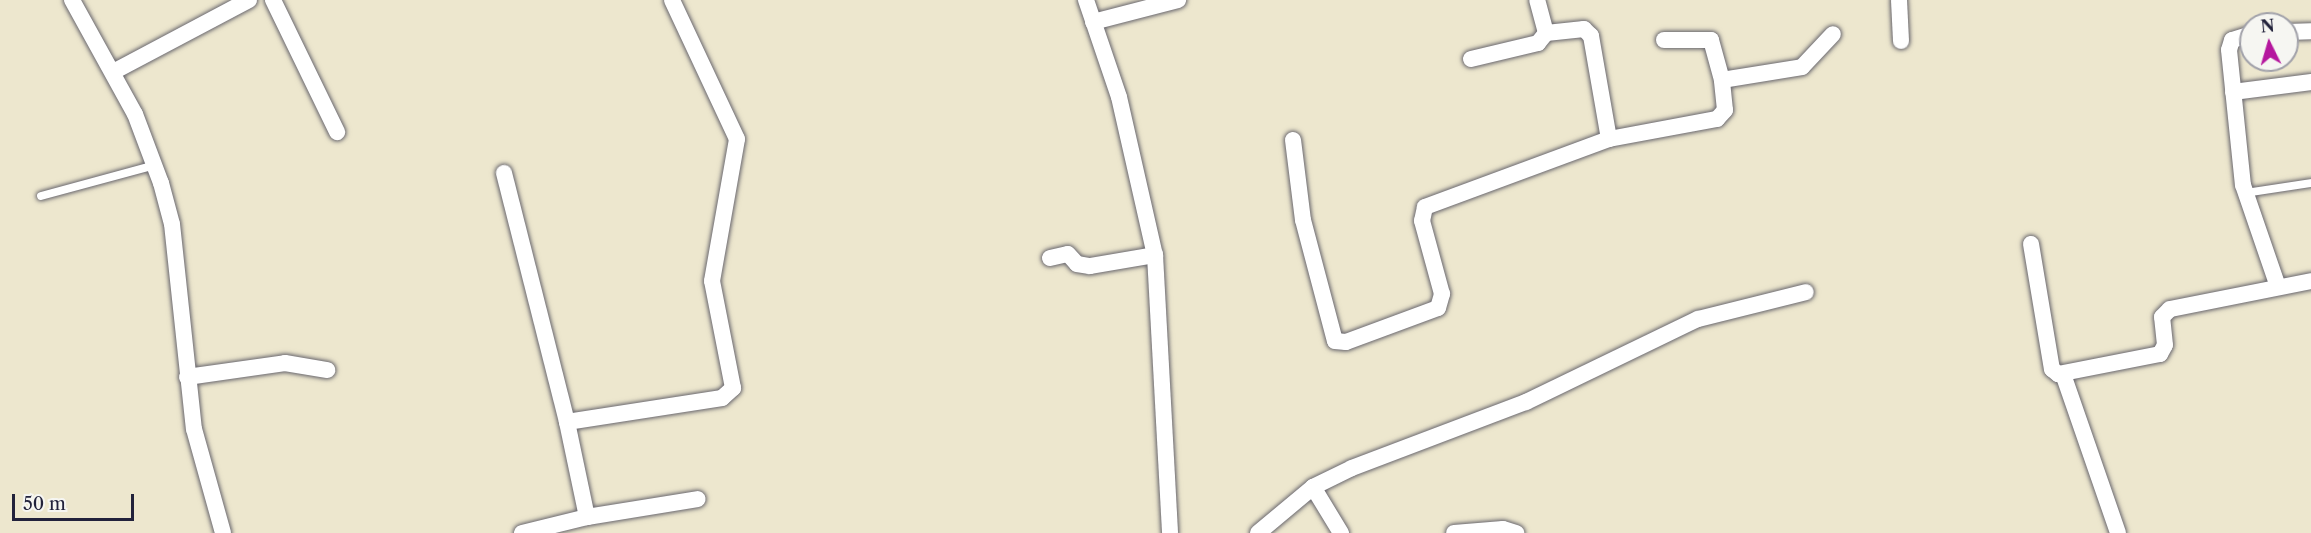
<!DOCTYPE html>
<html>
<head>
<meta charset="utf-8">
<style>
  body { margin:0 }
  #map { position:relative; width:2311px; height:533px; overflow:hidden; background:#ede7ce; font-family:"Libre Caslon Text",serif }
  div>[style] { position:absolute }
  .roads { filter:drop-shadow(0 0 2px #69676e) drop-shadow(0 0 2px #69676e) }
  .lane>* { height:8px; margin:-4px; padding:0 4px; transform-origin:4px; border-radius:4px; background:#fff }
  .street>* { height:16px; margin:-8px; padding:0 8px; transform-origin:8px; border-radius:8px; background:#fff }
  span { translate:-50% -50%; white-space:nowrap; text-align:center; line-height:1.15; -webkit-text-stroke:6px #f6f6f2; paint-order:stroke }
  .north { position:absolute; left:2239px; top:12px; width:60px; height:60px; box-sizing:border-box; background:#f6f6f2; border:2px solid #a1a1a9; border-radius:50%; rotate:355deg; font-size:16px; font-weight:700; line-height:24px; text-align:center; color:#22223b }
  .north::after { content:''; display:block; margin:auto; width:21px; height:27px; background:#b5179e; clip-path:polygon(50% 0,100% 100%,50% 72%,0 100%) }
  .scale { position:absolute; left:12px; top:494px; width:122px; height:27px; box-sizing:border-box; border:3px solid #22223b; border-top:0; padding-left:8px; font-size:18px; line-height:21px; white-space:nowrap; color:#22223b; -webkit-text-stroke:4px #f6f6f2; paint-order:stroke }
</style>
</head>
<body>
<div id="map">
  <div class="roads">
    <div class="lane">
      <div style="left:2245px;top:193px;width:67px;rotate:-8.6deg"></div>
      <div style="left:41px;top:196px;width:118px;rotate:-15.2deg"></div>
    </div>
    <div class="street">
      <div style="left:72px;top:0;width:130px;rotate:61.1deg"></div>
      <div style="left:135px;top:114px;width:74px;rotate:69.4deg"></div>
      <div style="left:161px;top:183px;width:42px;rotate:75deg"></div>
      <div style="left:172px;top:224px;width:206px;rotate:83.9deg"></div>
      <div style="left:194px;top:429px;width:108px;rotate:74.4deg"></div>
      <div style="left:273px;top:0;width:147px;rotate:64.1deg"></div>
      <div style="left:1086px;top:0;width:102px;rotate:71.2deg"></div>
      <div style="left:1119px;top:97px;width:162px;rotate:77.2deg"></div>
      <div style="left:1155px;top:255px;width:278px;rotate:86.9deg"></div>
      <div style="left:1899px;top:0;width:41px;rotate:87.2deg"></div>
      <div style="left:1093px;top:22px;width:88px;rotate:-14.5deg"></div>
      <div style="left:2287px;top:32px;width:24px;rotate:-2deg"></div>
      <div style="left:2251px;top:34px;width:20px;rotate:162deg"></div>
      <div style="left:2232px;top:40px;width:10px;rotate:107deg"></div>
      <div style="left:2229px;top:50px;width:136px;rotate:84.1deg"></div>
      <div style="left:2243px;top:185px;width:105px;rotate:71deg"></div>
      <div style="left:1664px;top:40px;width:47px"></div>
      <div style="left:1711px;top:40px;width:41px;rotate:74.6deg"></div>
      <div style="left:1471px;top:59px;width:69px;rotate:-13.4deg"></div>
      <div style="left:1538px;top:43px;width:13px;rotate:-51deg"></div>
      <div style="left:113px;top:72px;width:154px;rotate:-27.9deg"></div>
      <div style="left:2233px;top:92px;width:79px;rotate:-7.3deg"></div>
      <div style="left:1609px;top:139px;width:110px;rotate:-10.5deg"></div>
      <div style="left:1717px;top:119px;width:12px;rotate:-48deg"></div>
      <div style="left:1725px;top:110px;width:30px;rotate:-96deg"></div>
      <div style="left:1722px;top:80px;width:81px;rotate:-9.2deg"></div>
      <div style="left:1802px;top:67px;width:45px;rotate:-46.8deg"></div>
      <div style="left:1293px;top:140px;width:81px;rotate:82.9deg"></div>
      <div style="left:1303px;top:220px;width:125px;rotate:75.2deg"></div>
      <div style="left:1335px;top:341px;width:11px;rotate:5deg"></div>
      <div style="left:1346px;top:342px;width:98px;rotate:-20.3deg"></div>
      <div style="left:1438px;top:308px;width:15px;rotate:-74deg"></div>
      <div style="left:1442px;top:294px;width:76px;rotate:-105.3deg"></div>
      <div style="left:1422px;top:221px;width:14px;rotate:-78deg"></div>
      <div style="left:1425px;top:207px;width:196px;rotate:-20.3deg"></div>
      <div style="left:1609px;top:139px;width:105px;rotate:-99.9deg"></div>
      <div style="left:1591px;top:36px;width:10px;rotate:-135deg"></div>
      <div style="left:1584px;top:29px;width:38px;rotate:174deg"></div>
      <div style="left:1546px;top:33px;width:34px;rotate:-105deg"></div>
      <div style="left:504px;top:173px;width:257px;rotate:75.8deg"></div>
      <div style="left:2031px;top:244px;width:127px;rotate:80.5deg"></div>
      <div style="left:2052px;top:369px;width:8px;rotate:40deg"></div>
      <div style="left:2058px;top:374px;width:104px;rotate:-11.1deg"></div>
      <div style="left:2160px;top:354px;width:10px;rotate:-61deg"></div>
      <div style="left:2165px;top:345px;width:28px;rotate:-96deg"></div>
      <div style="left:2162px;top:317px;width:11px;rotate:-45deg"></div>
      <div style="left:2170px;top:309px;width:144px;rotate:-11.2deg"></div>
      <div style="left:1050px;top:258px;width:18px;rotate:-13deg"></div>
      <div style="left:1068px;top:254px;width:13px;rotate:48deg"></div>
      <div style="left:1077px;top:264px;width:13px;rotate:9deg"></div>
      <div style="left:1090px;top:266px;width:66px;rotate:-9.6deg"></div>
      <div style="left:2063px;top:374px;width:168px;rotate:70.9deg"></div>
      <div style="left:187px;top:377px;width:99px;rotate:-8.1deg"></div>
      <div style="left:285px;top:363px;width:43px;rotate:9.5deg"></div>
      <div style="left:1313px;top:487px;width:54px;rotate:58.7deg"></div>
      <div style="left:587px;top:517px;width:112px;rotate:-9.2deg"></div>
      <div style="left:522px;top:533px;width:67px;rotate:-13.8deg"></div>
      <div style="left:587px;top:517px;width:97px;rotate:-101.9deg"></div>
      <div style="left:567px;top:422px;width:157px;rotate:-8.8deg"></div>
      <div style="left:722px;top:398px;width:15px;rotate:-42deg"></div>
      <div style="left:733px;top:388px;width:109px;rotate:-101.1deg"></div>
      <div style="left:712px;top:281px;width:144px;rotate:-80deg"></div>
      <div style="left:737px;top:139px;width:153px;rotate:-115.1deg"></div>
      <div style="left:1258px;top:533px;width:72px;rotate:-39.9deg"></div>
      <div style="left:1313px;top:487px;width:43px;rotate:-26deg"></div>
      <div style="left:1352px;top:468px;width:186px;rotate:-20.8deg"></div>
      <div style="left:1526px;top:402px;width:191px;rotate:-25.8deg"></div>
      <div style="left:1698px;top:319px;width:111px;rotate:-14deg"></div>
      <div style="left:1454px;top:533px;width:49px;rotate:-4.7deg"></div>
      <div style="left:1503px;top:529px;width:14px;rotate:17deg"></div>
    </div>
  </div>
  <div class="north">N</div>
  <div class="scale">50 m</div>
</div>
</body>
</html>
